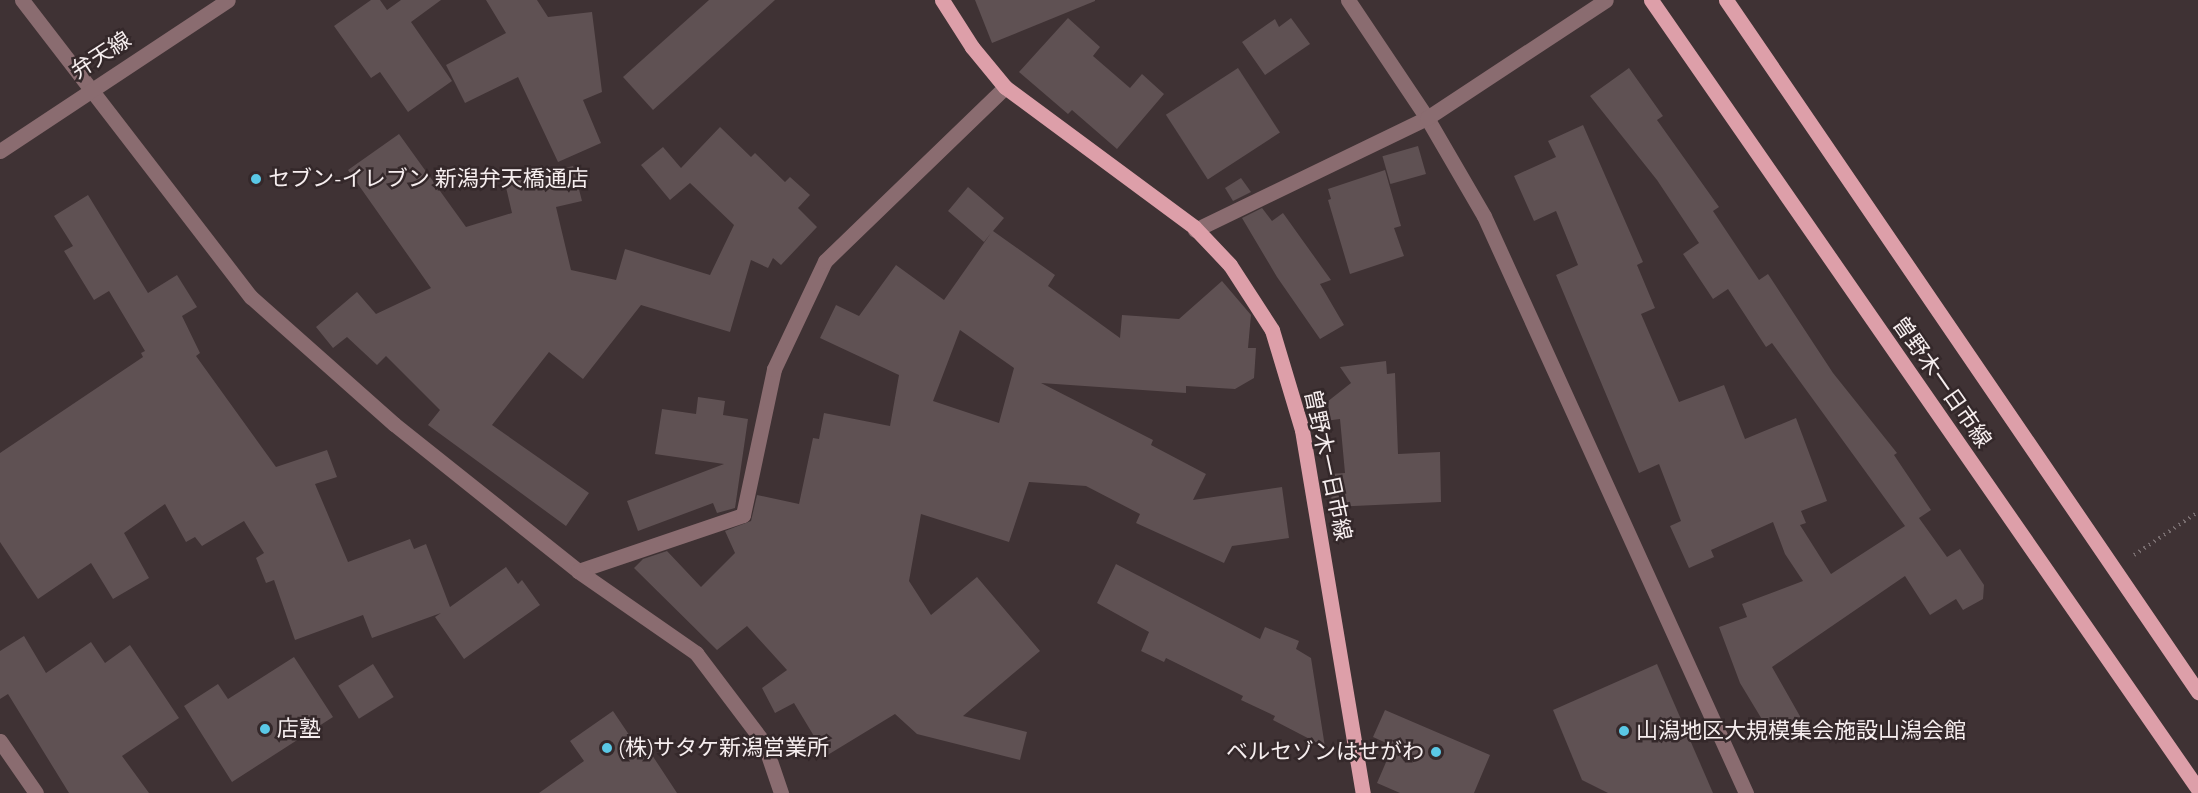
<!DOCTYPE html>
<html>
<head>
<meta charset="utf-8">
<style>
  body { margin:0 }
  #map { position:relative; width:2198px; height:793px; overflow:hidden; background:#3f3234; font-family:"Zilla Slab","Noto Sans JP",serif }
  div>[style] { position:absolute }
  .building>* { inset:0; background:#5f5153; transform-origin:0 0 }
  .path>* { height:4px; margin-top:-2px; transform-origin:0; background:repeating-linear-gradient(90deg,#786d6f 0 1.5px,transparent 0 6px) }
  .minor>* { height:15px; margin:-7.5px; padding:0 7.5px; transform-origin:7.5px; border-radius:7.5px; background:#8a6c70 }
  .major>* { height:15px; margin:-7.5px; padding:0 7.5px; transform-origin:7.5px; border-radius:7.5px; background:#dd9fa9 }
  .dots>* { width:16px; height:16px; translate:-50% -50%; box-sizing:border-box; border:3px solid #34282a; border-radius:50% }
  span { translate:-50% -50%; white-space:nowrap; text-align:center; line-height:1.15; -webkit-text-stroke:5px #34282a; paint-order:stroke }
  .street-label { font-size:22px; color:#f6eeef }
  .poi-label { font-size:22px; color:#f6eeef }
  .left { translate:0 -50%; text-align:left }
  .right { translate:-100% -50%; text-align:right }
</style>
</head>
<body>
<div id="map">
  <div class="building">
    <div style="clip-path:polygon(371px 0,380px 0,387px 10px,401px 0,441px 0,411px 22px,452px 81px,408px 112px,380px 72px,371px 78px,334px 26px)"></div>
    <div style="clip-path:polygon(486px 0,537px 0,548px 17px,592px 12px,602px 92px,583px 100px,601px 143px,558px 162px,518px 77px,465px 103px,446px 65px,506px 33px)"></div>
    <div style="clip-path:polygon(709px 0,775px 0,653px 110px,623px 77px)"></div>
    <div style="clip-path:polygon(975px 0,1095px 0,1095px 1px,992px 43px)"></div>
    <div style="clip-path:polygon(1068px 18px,1100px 47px,1093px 56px,1130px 88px,1142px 74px,1164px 94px,1117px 149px,1072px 110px,1068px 114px,1019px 72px)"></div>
    <div style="clip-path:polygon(1291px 18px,1310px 44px,1265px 75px,1242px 42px,1275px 19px,1279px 27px)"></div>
    <div style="left:1238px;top:68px;width:77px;height:86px;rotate:57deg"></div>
    <div style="clip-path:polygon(1629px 68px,1663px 116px,1657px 120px,1719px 207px,1713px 211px,1759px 280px,1768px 274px,1833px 373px,1897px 453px,1894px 455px,1931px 510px,1919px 518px,1947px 557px,1960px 549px,1984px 585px,1983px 599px,1963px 610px,1956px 599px,1930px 615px,1905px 576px,1772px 667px,1801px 718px,1772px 736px,1740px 683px,1719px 627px,1747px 617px,1742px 604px,1803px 581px,1785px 554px,1773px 522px,1711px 550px,1714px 557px,1689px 568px,1670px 526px,1681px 521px,1659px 464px,1639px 473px,1556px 275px,1578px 265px,1556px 211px,1534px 221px,1514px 176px,1556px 157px,1548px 141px,1583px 125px,1643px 262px,1637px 265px,1655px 308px,1641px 314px,1679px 402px,1724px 385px,1745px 439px,1796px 418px,1827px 501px,1801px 511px,1806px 523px,1800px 525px,1831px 574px,1905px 526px,1772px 343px,1766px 347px,1728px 289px,1713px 299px,1683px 254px,1699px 243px,1657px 180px,1590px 96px)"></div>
    <div style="clip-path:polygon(720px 127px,751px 157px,755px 153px,785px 182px,790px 177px,810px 195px,798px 208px,817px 227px,781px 265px,773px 258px,768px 268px,751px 260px,730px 332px,641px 305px,583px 379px,549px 352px,492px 425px,589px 493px,566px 526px,428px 425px,440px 410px,386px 356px,377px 365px,347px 337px,333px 348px,316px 327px,357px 292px,376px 314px,431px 288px,348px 170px,399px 134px,466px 227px,512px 213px,505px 183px,573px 166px,582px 201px,556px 207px,571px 270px,616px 280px,625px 249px,710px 275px,734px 225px,690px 183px,670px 200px,641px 165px,663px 147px,681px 168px)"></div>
    <div style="left:1418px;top:146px;width:29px;height:37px;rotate:74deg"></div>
    <div style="clip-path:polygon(1385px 170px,1401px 226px,1394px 228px,1404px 256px,1350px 274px,1328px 200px,1331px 199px,1328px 189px)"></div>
    <div style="clip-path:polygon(1241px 178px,1251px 192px,1233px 201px,1225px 188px)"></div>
    <div style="clip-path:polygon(evenodd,968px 187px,1004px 218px,993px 231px,1055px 275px,1048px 286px,1120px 338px,1122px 315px,1179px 319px,1222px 281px,1251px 315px,1248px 348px,1256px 348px,1254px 378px,1235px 389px,1186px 386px,1186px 393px,1041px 383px,1153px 440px,1151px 445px,1206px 474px,1193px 500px,1282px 487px,1289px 538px,1232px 546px,1224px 563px,1136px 523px,1140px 514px,1086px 486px,1029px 482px,1009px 542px,921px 514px,909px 581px,931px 615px,977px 577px,1040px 651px,963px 716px,1027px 732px,1020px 760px,917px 734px,895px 714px,826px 756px,794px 703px,775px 713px,762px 688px,787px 670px,747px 626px,717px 650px,634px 568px,643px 559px,667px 551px,701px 587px,735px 553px,725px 531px,751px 521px,757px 495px,799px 504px,813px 438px,819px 439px,824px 413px,890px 426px,899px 375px,820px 338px,836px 305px,859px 316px,896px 265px,944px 300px,991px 233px,984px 242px,948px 211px,968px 187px,960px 330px,1014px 368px,999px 423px,933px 401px,960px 330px)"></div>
    <div style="clip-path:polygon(88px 195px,148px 293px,177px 275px,197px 307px,182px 316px,200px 353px,196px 356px,276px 467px,327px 450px,337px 477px,315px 484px,348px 562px,410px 539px,414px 549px,426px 544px,450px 607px,506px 567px,518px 584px,522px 580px,540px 605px,464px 659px,435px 617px,441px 613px,372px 638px,363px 615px,295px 640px,274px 580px,266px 583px,256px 558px,264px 553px,244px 521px,202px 546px,195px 537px,186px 542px,165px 504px,124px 533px,149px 578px,113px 599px,91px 563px,38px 599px,0 542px,0 453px,143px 357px,141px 353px,145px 351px,109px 291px,94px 300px,64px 251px,73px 246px,54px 216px)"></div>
    <div style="clip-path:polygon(1262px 208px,1272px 221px,1283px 213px,1331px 280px,1320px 284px,1344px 325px,1320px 339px,1277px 277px,1242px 218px)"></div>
    <div style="clip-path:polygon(1386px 361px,1387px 374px,1395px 373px,1398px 454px,1440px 452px,1441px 502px,1332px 507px,1330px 474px,1345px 473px,1340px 419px,1310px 423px,1308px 417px,1351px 383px,1340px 367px)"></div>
    <div style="clip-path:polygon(698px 397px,725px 401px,723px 415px,748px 419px,735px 508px,717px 513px,713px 503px,638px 531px,627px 501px,724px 464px,655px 454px,662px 409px,696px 414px)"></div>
    <div style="clip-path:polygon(1116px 564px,1260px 639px,1265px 627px,1299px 641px,1296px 649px,1311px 658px,1325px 747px,1273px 720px,1275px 716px,1241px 700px,1243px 696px,1166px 658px,1164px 662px,1141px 651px,1149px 632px,1097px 603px)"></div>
    <div style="clip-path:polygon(24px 636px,46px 673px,91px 642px,105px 663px,130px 645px,179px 718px,122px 756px,149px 793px,69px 793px,8px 694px,0 699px,0 651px)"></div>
    <div style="clip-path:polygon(294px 657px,333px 717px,232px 782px,184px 706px,218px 684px,228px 699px)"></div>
    <div style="left:373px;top:664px;width:39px;height:41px;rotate:58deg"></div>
    <div style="clip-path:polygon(1657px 664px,1713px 793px,1608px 793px,1582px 780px,1553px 710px)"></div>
    <div style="clip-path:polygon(1385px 710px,1490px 755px,1474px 793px,1400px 793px,1377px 783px,1393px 746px,1373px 737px)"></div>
    <div style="clip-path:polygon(613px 711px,646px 760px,652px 755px,677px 793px,539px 793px,584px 761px,570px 741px)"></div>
  </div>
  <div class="path">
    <div style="left:2134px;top:555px;width:77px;rotate:-33.9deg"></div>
  </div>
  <div class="minor">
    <div style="left:22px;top:0;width:375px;rotate:52.4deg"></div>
    <div style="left:251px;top:297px;width:191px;rotate:41.6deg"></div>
    <div style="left:394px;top:424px;width:236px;rotate:38.6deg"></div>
    <div style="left:578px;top:571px;width:174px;rotate:-18.7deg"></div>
    <div style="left:743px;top:515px;width:149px;rotate:-78deg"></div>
    <div style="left:774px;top:369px;width:119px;rotate:-64.7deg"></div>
    <div style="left:825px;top:261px;width:250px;rotate:-44deg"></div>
    <div style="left:1348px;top:0;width:142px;rotate:56.2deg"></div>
    <div style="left:1427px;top:118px;width:113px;rotate:59.8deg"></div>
    <div style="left:1484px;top:216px;width:634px;rotate:65.58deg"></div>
    <div style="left:0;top:151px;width:273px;rotate:-33.5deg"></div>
    <div style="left:1195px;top:230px;width:258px;rotate:-25.8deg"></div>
    <div style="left:1427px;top:118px;width:214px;rotate:-33.4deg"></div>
    <div style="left:578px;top:571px;width:144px;rotate:34.8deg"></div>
    <div style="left:696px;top:653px;width:113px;rotate:52.9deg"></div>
    <div style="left:764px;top:743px;width:53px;rotate:71.2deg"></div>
    <div style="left:0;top:741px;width:63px;rotate:55.3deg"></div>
  </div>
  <div class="major">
    <div style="left:942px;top:0;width:56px;rotate:57.4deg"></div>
    <div style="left:972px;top:47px;width:52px;rotate:50.5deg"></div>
    <div style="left:1005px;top:87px;width:235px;rotate:36.5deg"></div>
    <div style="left:1194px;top:227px;width:52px;rotate:46.5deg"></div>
    <div style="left:1230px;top:265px;width:77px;rotate:57.1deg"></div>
    <div style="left:1272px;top:330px;width:104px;rotate:73.3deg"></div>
    <div style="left:1302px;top:430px;width:368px;rotate:80.5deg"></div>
    <div style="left:1651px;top:0;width:960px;rotate:55.27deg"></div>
    <div style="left:1726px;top:0;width:838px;rotate:55.7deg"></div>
  </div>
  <div class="dots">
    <div style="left:256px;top:179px;background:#5ac8e6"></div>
    <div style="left:265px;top:729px;background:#5ac8e6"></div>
    <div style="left:1624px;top:731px;background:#5ac8e6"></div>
    <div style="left:607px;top:748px;background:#5ac8e6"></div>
    <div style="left:1436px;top:752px;background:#5ac8e6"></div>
  </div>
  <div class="street-label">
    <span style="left:101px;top:55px;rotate:-33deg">弁天線</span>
    <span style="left:1942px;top:382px;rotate:55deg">曽野木一日市線</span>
    <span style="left:1328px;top:465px;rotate:78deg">曽野木一日市線</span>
  </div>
  <div class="poi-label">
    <span class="left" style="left:268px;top:179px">セブン-イレブン 新潟弁天橋通店</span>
    <span class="left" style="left:277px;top:729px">店塾</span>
    <span class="left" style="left:1636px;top:731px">山潟地区大規模集会施設山潟会館</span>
    <span class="left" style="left:619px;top:748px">(株)サタケ新潟営業所</span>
    <span class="right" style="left:1424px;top:752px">ベルセゾンはせがわ</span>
  </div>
</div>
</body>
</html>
